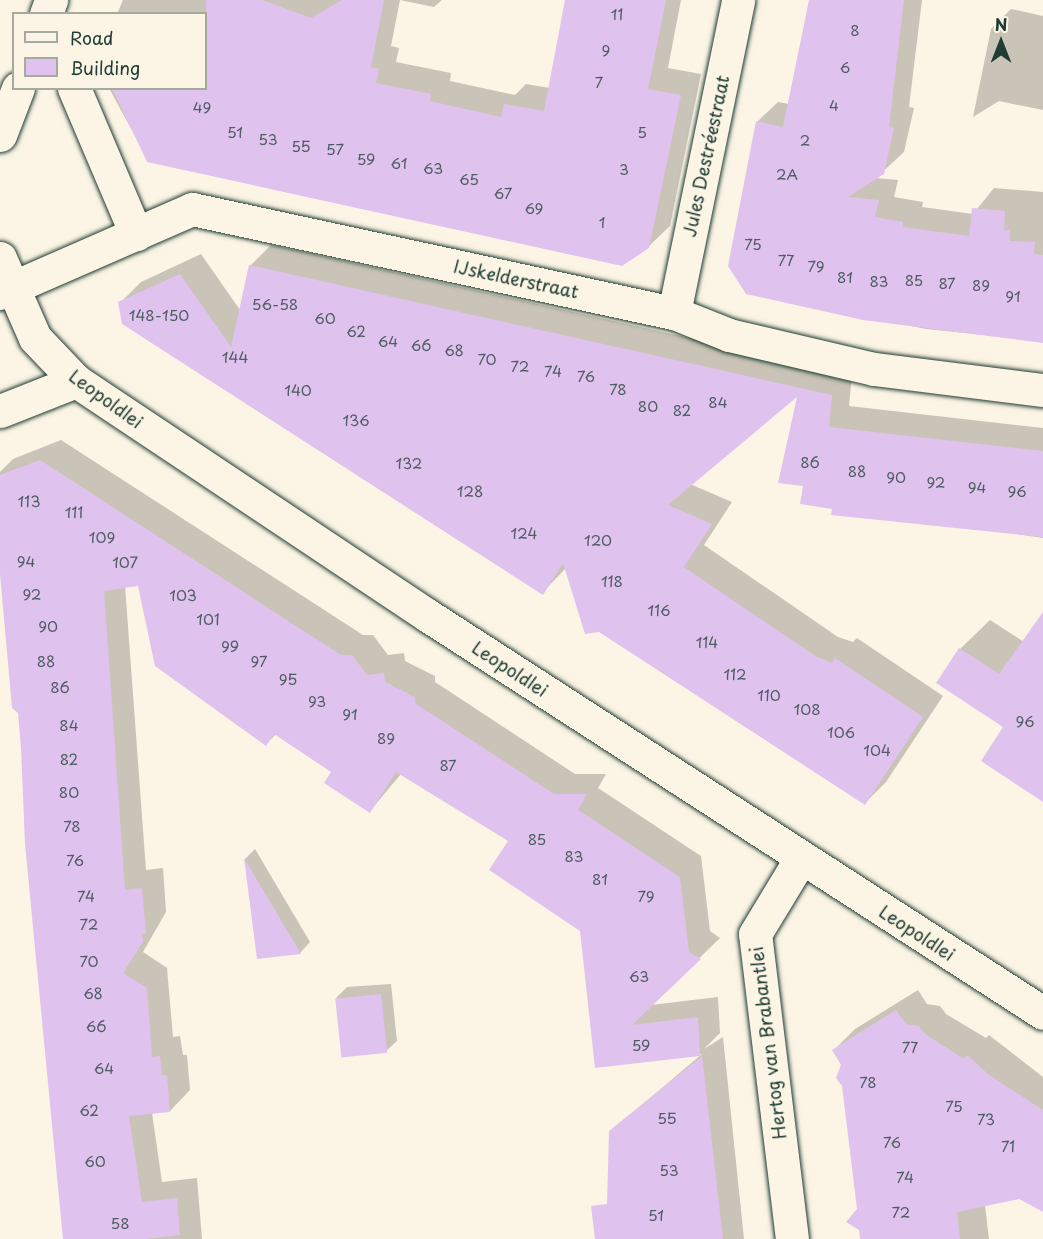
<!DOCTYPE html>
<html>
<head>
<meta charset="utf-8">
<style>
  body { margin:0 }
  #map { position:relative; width:1043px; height:1239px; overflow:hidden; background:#fcf5e5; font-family:"Playpen Sans",sans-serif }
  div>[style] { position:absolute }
  .shadow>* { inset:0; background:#0003 }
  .building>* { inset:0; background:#e0c2ef; transform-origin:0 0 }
  .roads { filter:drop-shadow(0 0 2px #1f3d34) drop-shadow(0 0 2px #1f3d34) }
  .minor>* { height:33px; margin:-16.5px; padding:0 16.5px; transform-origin:16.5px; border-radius:16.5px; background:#fcf5e5 }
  span { translate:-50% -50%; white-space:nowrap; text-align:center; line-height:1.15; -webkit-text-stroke:4.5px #fcf5e5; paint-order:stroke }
  .number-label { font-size:15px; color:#4f5e63 }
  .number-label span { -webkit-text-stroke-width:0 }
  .street-label { font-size:18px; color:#1f3d34 }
  .legend { position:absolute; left:12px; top:12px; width:195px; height:78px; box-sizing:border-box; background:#fcf5e5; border:2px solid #a4ab9e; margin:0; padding:8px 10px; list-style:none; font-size:18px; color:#1f3d34 }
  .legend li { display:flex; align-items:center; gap:12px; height:30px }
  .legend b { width:30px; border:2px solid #a4ab9e }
  .north { position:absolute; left:971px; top:12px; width:60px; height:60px; -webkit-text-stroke:4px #fcf5e5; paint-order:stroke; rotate:0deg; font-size:16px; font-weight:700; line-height:24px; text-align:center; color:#1f3d34 }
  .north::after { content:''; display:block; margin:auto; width:21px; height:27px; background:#1f3d34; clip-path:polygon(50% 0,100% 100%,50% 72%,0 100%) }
</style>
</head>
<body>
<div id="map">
  <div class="shadow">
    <div style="clip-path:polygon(123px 0,442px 0,434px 7px,400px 0,391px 46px,399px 48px,396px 62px,451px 73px,450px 81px,515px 95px,526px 84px,550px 88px,567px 0,681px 0,668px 68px,701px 74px,670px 226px,648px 247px,148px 160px,109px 88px,206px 88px,206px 14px,117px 14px)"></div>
    <div style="clip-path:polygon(810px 0,922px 0,909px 107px,914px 108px,904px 152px,876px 178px,898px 180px,894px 197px,923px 202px,922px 207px,973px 214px,994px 188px,1043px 192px,1043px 341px,926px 329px,747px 293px,757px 122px,778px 102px,789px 104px)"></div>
    <div style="clip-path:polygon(1011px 9px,1043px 16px,1043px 110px,999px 101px,973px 117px,991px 29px)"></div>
    <div style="clip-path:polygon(271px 245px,852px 374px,849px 406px,1043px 428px,1043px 538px,834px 507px,804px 485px,799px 393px,690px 484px,732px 502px,704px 545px,838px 637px,853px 642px,857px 638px,943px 696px,886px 782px,865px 803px,566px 568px,542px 593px,120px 303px,141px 282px,201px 254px,240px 310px,250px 266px)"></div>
    <div style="clip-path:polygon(61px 440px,363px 635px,373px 635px,388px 655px,404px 653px,405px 661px,435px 676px,435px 682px,575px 774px,606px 774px,598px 788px,701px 856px,710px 931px,720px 938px,651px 1005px,718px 997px,720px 1033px,704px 1049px,723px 1037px,744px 1239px,616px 1239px,611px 1131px,702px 1054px,597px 1066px,581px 930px,510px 841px,401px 774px,370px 811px,333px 771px,276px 734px,266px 744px,139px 584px,125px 586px,146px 870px,163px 868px,166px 912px,143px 952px,167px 968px,173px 1037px,180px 1036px,183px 1055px,187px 1055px,190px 1090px,170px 1111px,152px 1113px,162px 1182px,197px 1178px,202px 1239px,64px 1239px,23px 748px,0 562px,0 472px,13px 459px)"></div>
    <div style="clip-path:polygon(1043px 617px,1043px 800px,960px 649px,990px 620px,1024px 642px)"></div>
    <div style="clip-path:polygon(255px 849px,310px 942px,300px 953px,259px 957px,245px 859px)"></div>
    <div style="clip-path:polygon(391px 984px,397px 1041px,386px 1051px,336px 998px,347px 987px)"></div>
    <div style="clip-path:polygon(918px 990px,927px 1004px,940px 1006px,946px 1014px,986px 1038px,989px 1035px,1043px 1077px,1043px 1192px,985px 1205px,989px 1239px,862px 1239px,843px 1065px,834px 1050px,855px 1029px)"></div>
  </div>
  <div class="building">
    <div style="clip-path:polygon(206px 0,262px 0,311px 18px,342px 0,384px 0,371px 67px,379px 69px,376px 83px,431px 94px,430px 101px,501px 117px,504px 104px,544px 111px,565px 0,666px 0,648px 89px,681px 95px,649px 248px,622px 266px,147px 162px,112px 88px,206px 88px)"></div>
    <div style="clip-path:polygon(809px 0,904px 0,889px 127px,894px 128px,884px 174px,848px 197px,879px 200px,875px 217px,903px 222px,903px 227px,969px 236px,972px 208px,1005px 211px,1004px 230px,1010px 230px,1010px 241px,1035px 242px,1034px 254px,1043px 255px,1043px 343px,863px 320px,746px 294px,728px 266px,756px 121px,783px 127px)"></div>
    <div style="clip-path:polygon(249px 265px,832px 395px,829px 427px,1043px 451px,1043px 537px,831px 515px,832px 509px,800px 504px,803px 486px,778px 483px,797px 397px,668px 505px,712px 524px,684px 567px,817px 657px,832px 663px,835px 658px,923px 717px,865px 805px,599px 632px,585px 634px,563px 563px,543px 595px,122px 324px,118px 302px,180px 274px,231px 347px)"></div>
    <div style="clip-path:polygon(40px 460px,341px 655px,352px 655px,367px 675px,384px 673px,385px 682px,415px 697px,415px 703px,554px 794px,587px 794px,578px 810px,680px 877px,689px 952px,701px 959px,632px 1025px,698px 1017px,700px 1056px,595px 1068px,580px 931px,489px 870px,508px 841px,396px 772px,370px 813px,324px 783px,331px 772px,274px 734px,266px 746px,155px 666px,138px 586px,104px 591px,125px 890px,142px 888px,146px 934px,142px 934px,143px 942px,123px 973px,147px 988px,152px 1057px,160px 1056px,162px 1075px,167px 1075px,170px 1112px,129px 1116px,142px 1202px,177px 1198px,180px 1235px,146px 1239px,63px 1239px,25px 844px,21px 748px,18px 713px,12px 708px,0 574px,0 475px)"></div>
    <div style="clip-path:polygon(1043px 612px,1043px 802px,981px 761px,1003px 727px,936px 683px,959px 648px,999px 674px)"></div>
    <div style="clip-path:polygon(244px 858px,301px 954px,257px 959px)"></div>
    <div style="left:381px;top:994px;width:59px;height:46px;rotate:84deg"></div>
    <div style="clip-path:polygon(896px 1010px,906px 1024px,919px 1026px,925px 1034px,964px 1059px,967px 1055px,988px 1074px,1043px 1110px,1043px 1212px,1019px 1199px,957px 1212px,960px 1239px,860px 1239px,859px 1230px,846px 1222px,857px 1209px,842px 1086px,836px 1078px,841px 1065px,832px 1050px)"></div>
    <div style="clip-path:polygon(702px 1056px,723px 1239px,595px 1239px,591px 1206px,607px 1204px,609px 1131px)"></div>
  </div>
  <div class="roads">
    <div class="minor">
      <div style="left:46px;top:14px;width:15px;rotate:-70deg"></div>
      <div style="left:74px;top:88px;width:159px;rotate:67deg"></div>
      <div style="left:0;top:135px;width:50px;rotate:-69deg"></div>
      <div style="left:0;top:258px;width:87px;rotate:66.4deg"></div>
      <div style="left:35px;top:338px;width:59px;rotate:46.4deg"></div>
      <div style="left:76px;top:381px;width:422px;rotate:33.7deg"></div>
      <div style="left:427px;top:615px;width:733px;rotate:32.87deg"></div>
      <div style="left:0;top:293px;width:210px;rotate:-23.6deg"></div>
      <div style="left:192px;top:209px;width:493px;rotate:12.2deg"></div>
      <div style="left:674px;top:313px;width:59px;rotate:21.8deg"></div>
      <div style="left:729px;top:335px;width:149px;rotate:13.2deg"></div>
      <div style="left:874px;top:369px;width:170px;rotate:7.1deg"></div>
      <div style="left:674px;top:313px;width:319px;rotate:-78.4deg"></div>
      <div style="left:0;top:411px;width:82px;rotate:-21.5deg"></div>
      <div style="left:792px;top:1239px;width:307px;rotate:-96.9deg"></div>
      <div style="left:755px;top:934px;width:89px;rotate:-58.8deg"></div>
    </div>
  </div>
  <div class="number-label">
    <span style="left:617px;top:14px">11</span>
    <span style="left:855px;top:30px">8</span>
    <span style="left:606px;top:50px">9</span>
    <span style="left:845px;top:67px">6</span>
    <span style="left:599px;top:82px">7</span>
    <span style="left:834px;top:105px">4</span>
    <span style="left:202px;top:107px">49</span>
    <span style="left:235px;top:132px">51</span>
    <span style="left:642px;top:132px">5</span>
    <span style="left:268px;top:139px">53</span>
    <span style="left:805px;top:140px">2</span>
    <span style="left:301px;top:146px">55</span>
    <span style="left:335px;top:149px">57</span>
    <span style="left:366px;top:159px">59</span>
    <span style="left:399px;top:163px">61</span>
    <span style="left:433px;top:168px">63</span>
    <span style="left:624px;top:169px">3</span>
    <span style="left:787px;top:174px">2A</span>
    <span style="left:469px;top:179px">65</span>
    <span style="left:503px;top:193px">67</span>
    <span style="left:534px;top:208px">69</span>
    <span style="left:602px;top:222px">1</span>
    <span style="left:753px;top:244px">75</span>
    <span style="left:786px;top:260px">77</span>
    <span style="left:816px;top:266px">79</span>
    <span style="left:845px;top:277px">81</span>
    <span style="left:914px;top:280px">85</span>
    <span style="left:879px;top:281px">83</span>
    <span style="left:947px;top:283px">87</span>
    <span style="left:981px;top:285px">89</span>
    <span style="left:1013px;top:296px">91</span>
    <span style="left:275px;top:304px">56-58</span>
    <span style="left:159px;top:315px">148-150</span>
    <span style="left:325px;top:318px">60</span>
    <span style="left:356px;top:331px">62</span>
    <span style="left:388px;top:341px">64</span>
    <span style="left:421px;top:345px">66</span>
    <span style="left:454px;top:350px">68</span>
    <span style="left:235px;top:357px">144</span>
    <span style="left:487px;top:359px">70</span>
    <span style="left:520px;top:366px">72</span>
    <span style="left:553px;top:371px">74</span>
    <span style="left:586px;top:376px">76</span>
    <span style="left:618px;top:389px">78</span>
    <span style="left:298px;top:390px">140</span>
    <span style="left:718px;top:402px">84</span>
    <span style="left:648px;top:406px">80</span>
    <span style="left:682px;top:410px">82</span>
    <span style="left:356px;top:420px">136</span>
    <span style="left:810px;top:462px">86</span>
    <span style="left:409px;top:463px">132</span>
    <span style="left:857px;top:471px">88</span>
    <span style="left:896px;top:477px">90</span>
    <span style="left:936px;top:482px">92</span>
    <span style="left:977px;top:487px">94</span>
    <span style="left:470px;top:491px">128</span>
    <span style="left:1017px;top:491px">96</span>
    <span style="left:29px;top:501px">113</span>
    <span style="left:74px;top:512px">111</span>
    <span style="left:524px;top:533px">124</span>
    <span style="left:102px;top:537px">109</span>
    <span style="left:598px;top:540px">120</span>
    <span style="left:26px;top:561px">94</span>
    <span style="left:125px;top:562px">107</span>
    <span style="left:612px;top:581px">118</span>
    <span style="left:32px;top:594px">92</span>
    <span style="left:183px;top:595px">103</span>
    <span style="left:659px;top:610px">116</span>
    <span style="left:208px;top:619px">101</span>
    <span style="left:48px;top:626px">90</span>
    <span style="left:707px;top:642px">114</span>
    <span style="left:230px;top:646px">99</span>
    <span style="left:46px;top:661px">88</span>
    <span style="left:259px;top:661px">97</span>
    <span style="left:735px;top:674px">112</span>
    <span style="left:288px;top:679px">95</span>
    <span style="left:60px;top:687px">86</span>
    <span style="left:769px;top:695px">110</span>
    <span style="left:317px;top:701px">93</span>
    <span style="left:807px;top:709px">108</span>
    <span style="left:350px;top:714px">91</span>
    <span style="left:1025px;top:721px">96</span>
    <span style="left:69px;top:725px">84</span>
    <span style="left:841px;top:732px">106</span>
    <span style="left:386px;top:738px">89</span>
    <span style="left:877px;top:750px">104</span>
    <span style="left:69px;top:759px">82</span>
    <span style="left:448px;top:765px">87</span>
    <span style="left:69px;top:792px">80</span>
    <span style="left:72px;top:826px">78</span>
    <span style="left:537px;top:839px">85</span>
    <span style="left:574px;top:856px">83</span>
    <span style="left:75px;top:860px">76</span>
    <span style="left:600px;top:879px">81</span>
    <span style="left:86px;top:896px">74</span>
    <span style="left:646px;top:896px">79</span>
    <span style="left:89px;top:924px">72</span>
    <span style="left:89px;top:961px">70</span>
    <span style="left:639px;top:976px">63</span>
    <span style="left:93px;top:993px">68</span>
    <span style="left:96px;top:1026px">66</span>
    <span style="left:641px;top:1045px">59</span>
    <span style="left:910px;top:1047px">77</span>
    <span style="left:104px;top:1068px">64</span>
    <span style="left:868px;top:1082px">78</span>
    <span style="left:954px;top:1106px">75</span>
    <span style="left:89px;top:1110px">62</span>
    <span style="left:667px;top:1118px">55</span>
    <span style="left:986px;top:1119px">73</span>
    <span style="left:892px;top:1142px">76</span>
    <span style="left:1008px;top:1146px">71</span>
    <span style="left:95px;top:1161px">60</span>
    <span style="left:669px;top:1170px">53</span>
    <span style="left:905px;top:1177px">74</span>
    <span style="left:901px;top:1212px">72</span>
    <span style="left:656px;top:1215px">51</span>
    <span style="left:120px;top:1223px">58</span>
  </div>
  <div class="street-label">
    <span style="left:706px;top:156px;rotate:-78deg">Jules Destréestraat</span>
    <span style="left:516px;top:279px;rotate:12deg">IJskelderstraat</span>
    <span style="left:106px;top:399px;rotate:36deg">Leopoldlei</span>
    <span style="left:510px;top:669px;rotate:33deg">Leopoldlei</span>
    <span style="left:917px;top:933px;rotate:33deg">Leopoldlei</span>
    <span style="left:768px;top:1043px;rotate:-97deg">Hertog van Brabantlei</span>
  </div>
  <ul class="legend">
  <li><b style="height:8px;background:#fcf5e5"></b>Road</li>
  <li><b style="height:16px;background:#e0c2ef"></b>Building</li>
  </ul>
  <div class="north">N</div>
</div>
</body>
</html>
